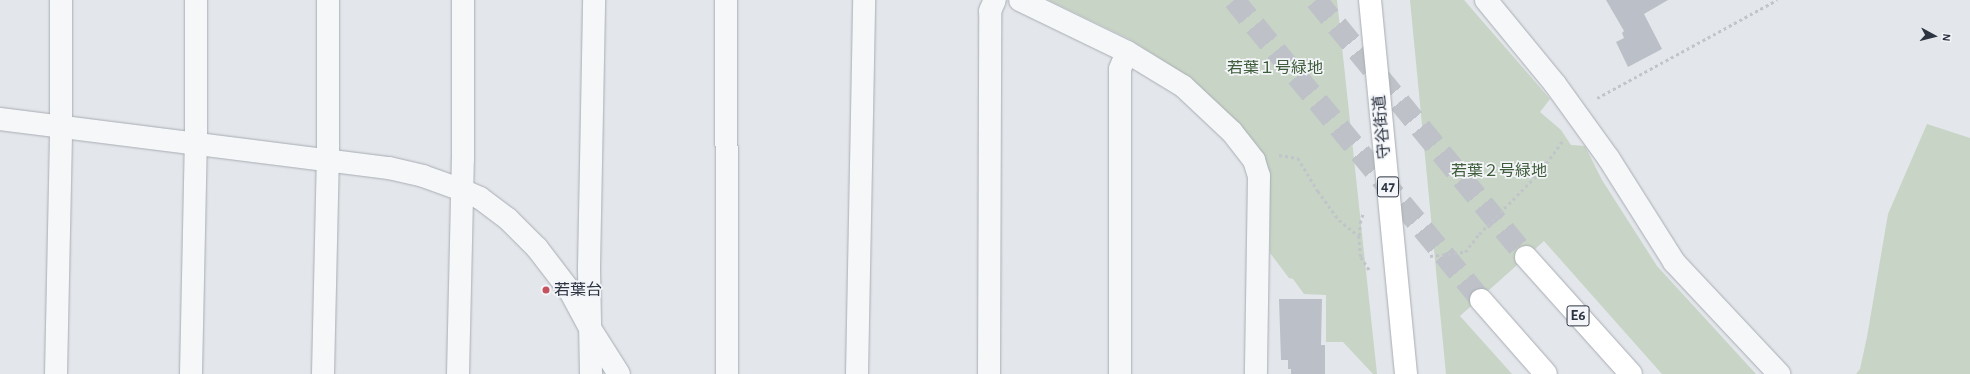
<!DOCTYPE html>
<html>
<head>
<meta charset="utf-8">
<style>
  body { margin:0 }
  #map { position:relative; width:1970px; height:374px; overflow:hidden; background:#e3e6ea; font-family:"Alegreya Sans","Noto Sans JP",sans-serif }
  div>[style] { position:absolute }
  .green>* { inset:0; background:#c8d4c5 }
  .building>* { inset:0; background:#bbbfc7 }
  .motorway-tunnel>* { height:22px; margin-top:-11px; transform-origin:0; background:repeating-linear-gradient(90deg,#bec2c8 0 22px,transparent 0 33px) }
  .path>* { height:2.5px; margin-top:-1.25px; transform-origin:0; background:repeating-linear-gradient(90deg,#c1c4c9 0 3px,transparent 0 6px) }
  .roads { filter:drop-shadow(0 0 1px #a8adb4) drop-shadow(0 0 1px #a8adb4) }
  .minor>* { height:22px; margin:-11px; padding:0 11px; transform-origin:11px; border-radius:11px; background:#f6f7f9 }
  .tertiary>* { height:22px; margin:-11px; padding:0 11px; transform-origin:11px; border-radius:11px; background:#f6f7f9 }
  .primary>* { height:22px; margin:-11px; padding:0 11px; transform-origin:11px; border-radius:11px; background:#fff }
  .motorway>* { height:22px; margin:-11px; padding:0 11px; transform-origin:11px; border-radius:11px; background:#fff }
  .dots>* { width:11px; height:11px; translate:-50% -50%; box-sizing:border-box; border:2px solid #f3f5f8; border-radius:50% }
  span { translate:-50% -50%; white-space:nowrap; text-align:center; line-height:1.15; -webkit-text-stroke:3.5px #f3f5f8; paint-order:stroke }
  .shield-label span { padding:1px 3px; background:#f3f5f8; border:1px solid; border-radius:3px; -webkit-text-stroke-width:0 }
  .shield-label { font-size:15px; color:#2c3341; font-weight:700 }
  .park-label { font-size:16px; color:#3f5c3b }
  .street-label { font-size:16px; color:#2c3341 }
  .poi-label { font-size:16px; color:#2c3341 }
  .left { translate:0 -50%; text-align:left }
  .north { position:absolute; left:1914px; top:16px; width:40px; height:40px; -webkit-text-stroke:3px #f3f5f8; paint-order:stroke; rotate:97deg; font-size:11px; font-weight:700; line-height:16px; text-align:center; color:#2c3341 }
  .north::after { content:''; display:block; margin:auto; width:14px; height:18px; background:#2c3341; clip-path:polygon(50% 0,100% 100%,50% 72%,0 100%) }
</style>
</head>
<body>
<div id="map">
  <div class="green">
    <div style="clip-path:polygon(1048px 0,1337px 0,1377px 374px,1373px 374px,1343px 342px,1326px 342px,1326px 295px,1304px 294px,1293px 279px,1289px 278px,1270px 253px,1270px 175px,1258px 146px,1187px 79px,1167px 63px,1129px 39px)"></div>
    <div style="clip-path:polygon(1410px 0,1464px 0,1550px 99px,1540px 112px,1561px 130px,1571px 145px,1585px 146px,1602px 180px,1657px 266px,1756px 374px,1662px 374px,1544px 241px,1460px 316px,1512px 374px,1446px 374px)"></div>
    <div style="clip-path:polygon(1927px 124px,1970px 138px,1970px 374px,1856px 374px,1860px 369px,1867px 337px,1888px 214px)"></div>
  </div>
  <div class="building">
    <div style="clip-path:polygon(1606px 0,1668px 0,1644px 14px,1662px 49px,1628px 67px,1616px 42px,1624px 38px,1622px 33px,1624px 31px)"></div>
    <div style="clip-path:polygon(1279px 299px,1322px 299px,1321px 345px,1325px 345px,1325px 374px,1291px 374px,1291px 369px,1288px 369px,1288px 360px,1281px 360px)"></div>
  </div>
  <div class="motorway-tunnel">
    <div style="left:1234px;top:0;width:389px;rotate:50.5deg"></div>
    <div style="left:1316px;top:0;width:332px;rotate:50.7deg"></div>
  </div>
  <div class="path">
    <div style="left:1597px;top:98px;width:205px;rotate:-28.6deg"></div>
    <div style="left:1279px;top:155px;width:19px;rotate:9deg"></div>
    <div style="left:1298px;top:158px;width:39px;rotate:59deg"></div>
    <div style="left:1318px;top:191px;width:36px;rotate:54deg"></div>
    <div style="left:1339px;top:220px;width:26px;rotate:39deg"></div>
    <div style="left:1359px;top:236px;width:21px;rotate:85deg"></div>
    <div style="left:1361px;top:257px;width:17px;rotate:57deg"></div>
    <div style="left:1359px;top:236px;width:13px;rotate:-86deg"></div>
    <div style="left:1360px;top:223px;width:10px;rotate:-73deg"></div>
    <div style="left:1430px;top:256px;width:35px;rotate:-7deg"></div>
    <div style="left:1465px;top:252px;width:23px;rotate:-52deg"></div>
    <div style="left:1479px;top:234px;width:86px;rotate:-45.5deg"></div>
    <div style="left:1539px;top:173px;width:42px;rotate:-53.7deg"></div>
  </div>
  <div class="roads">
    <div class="minor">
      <div style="left:726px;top:0;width:374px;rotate:89.8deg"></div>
      <div style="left:1020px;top:0;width:119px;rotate:25.9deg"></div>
      <div style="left:1127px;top:52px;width:66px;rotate:31.3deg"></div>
      <div style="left:1183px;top:86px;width:67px;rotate:43.2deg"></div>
      <div style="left:1232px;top:132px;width:36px;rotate:52deg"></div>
      <div style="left:1254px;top:160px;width:17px;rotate:73deg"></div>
      <div style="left:1259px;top:176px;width:198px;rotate:90.9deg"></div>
      <div style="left:1486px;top:0;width:109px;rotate:50.6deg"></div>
      <div style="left:1555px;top:84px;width:92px;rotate:54.2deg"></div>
      <div style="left:1609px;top:159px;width:122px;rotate:57.7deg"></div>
      <div style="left:1674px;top:262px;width:154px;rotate:46.8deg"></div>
      <div style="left:56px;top:374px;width:247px;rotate:-88.8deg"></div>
      <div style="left:61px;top:127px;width:127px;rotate:-90deg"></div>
      <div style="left:191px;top:374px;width:230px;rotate:-88.8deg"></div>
      <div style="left:196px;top:144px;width:144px;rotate:-90deg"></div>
      <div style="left:323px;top:374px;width:213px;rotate:-88.7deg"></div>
      <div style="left:328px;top:161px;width:161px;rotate:-90deg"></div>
      <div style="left:458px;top:374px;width:215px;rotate:-88.7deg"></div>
      <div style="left:463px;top:159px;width:159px;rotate:-90deg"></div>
      <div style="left:591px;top:374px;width:107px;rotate:-91.1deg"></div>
      <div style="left:589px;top:267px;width:267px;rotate:-88.9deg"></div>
      <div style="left:857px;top:374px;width:374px;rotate:-88.9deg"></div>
      <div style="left:989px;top:374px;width:363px;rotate:-89.8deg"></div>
      <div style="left:990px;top:11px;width:12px;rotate:-66deg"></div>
      <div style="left:1120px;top:374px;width:305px;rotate:-90deg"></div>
      <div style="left:1120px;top:69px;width:18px;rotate:-68deg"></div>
    </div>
    <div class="tertiary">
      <div style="left:0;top:119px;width:392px;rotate:7.2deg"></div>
      <div style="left:389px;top:168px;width:35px;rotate:13deg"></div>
      <div style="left:423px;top:176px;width:41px;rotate:19.7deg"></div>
      <div style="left:462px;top:190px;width:20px;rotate:24deg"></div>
      <div style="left:480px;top:198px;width:35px;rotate:37deg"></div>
      <div style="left:508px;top:219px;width:41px;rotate:45deg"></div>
      <div style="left:537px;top:248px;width:54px;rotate:52.5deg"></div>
      <div style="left:570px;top:291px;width:44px;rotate:61.7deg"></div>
      <div style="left:591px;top:330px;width:52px;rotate:57.5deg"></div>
    </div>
    <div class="primary">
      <div style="left:1370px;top:0;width:376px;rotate:84.5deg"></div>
    </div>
    <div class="motorway">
      <div style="left:1526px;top:257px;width:157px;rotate:48.1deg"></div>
      <div style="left:1481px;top:300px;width:98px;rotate:48.7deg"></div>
    </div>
  </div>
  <div class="dots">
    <div style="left:546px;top:290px;background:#c5535e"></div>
  </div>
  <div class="shield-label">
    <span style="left:1388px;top:187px">47</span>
    <span style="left:1578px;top:316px">E6</span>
  </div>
  <div class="park-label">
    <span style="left:1275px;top:68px">若葉１号緑地</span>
    <span style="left:1499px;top:171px">若葉２号緑地</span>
  </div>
  <div class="street-label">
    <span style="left:1382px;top:127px;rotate:-95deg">守谷街道</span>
  </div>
  <div class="poi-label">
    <span class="left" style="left:554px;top:290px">若葉台</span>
  </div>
  <div class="north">N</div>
</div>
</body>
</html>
